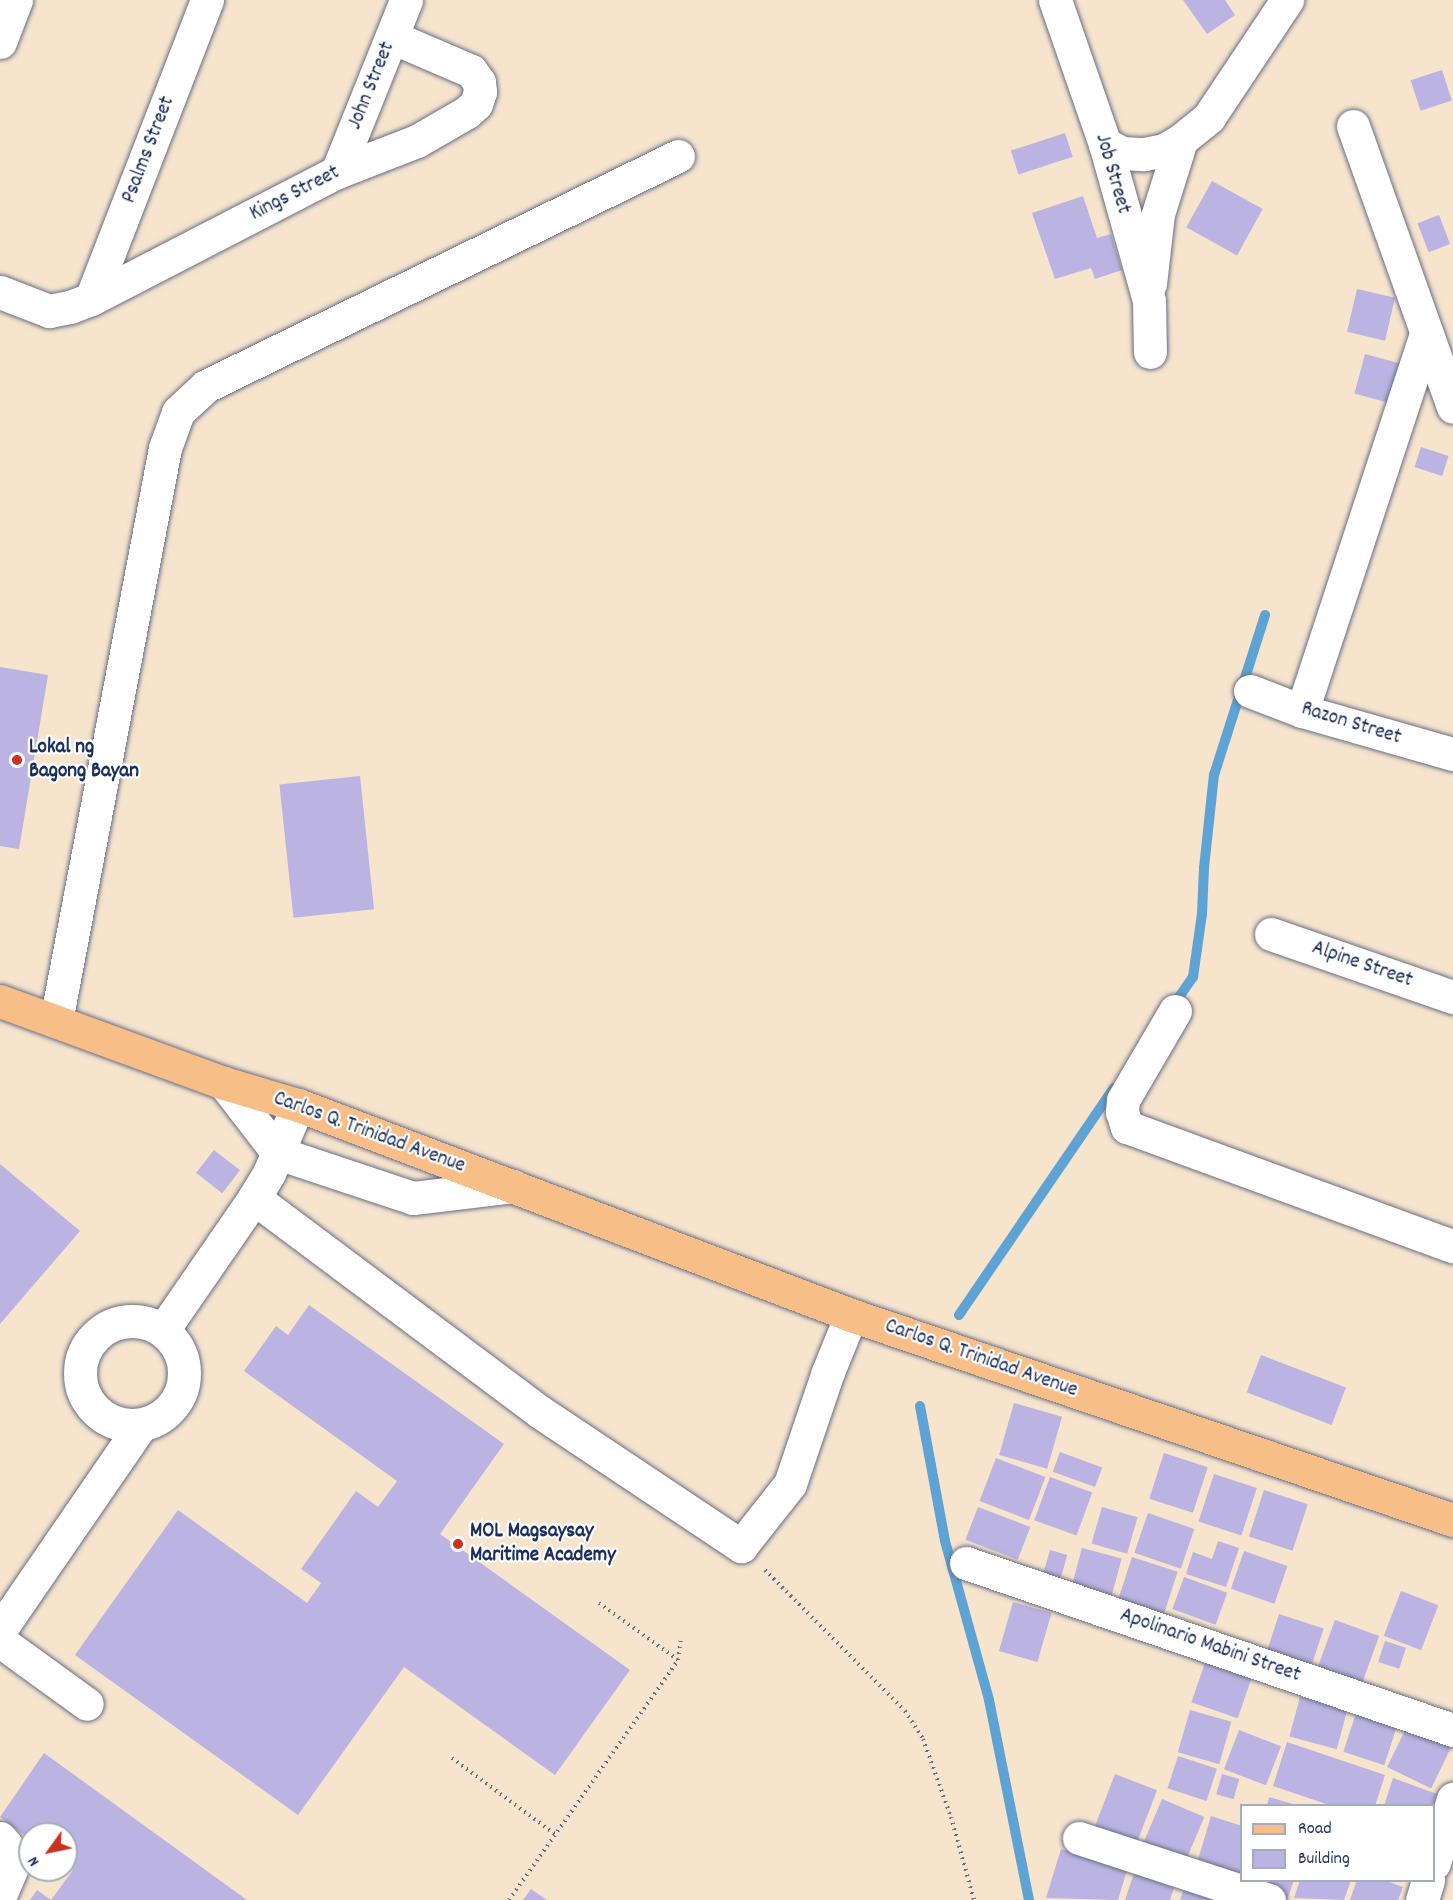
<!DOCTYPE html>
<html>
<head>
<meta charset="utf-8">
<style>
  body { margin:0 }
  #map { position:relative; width:1453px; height:1900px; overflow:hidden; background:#f6e4cd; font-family:Dekko,sans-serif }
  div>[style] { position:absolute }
  .stream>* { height:10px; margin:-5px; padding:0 5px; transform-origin:5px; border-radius:5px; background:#5ea3d4 }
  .building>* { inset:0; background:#bbb3e1; transform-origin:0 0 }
  .path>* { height:4px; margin-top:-2px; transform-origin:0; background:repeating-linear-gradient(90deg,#686e85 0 1.5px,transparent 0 6px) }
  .roads { filter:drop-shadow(0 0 2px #686e85) drop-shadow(0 0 2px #686e85) }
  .minor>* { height:33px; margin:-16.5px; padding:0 16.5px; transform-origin:16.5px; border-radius:16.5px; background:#fff }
  .minor>.ring { margin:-16.5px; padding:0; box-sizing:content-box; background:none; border:33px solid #fff; border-radius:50% }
  .major>* { height:33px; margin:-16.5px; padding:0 16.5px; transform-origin:16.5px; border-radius:16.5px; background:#f7be88 }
  .dots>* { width:16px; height:16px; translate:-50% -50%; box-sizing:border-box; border:3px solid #fff; border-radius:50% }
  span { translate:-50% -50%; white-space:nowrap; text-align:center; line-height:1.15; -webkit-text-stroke:4.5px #fff; paint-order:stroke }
  .street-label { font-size:21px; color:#1b2f5e }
  .poi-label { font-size:21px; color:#1b2f5e; font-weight:700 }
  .left { translate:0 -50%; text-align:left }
  .legend { position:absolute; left:1240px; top:1804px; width:195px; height:78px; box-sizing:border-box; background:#fff; border:2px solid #a4acbf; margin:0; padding:8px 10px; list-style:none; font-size:18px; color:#1b2f5e }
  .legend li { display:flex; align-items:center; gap:12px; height:30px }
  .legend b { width:30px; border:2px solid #a4acbf }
  .north { position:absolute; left:18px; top:1822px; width:60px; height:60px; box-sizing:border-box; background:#fff; border:2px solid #a4acbf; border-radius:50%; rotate:237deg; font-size:16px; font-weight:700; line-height:24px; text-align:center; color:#1b2f5e }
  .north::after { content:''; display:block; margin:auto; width:21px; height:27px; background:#c8321e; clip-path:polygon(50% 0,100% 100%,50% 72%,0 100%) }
</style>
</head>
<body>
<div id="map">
  <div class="stream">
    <div style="left:1172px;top:1007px;width:37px;rotate:-55deg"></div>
    <div style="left:1193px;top:977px;width:64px;rotate:-81.9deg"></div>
    <div style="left:1202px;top:914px;width:46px;rotate:-87.5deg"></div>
    <div style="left:1204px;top:868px;width:94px;rotate:-83.9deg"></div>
    <div style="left:1214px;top:775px;width:168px;rotate:-72.3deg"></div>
    <div style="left:959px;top:1315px;width:275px;rotate:-55.7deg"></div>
    <div style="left:920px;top:1406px;width:137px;rotate:79.5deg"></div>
    <div style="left:945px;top:1541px;width:165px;rotate:74.5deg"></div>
    <div style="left:989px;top:1700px;width:204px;rotate:78.7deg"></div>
  </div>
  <div class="building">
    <div style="clip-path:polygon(1183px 0,1225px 0,1235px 15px,1207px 34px)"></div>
    <div style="left:1442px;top:70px;width:32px;height:33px;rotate:72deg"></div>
    <div style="left:1065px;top:133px;width:25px;height:57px;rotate:72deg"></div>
    <div style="left:1212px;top:181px;width:58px;height:53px;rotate:29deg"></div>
    <div style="clip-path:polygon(1083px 196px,1097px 238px,1111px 234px,1122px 270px,1095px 279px,1091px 268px,1055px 279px,1032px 213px)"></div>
    <div style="left:1439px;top:215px;width:31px;height:23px;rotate:69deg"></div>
    <div style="left:1357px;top:289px;width:39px;height:44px;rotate:13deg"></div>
    <div style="left:1365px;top:354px;width:43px;height:41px;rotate:15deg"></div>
    <div style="left:1421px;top:447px;width:29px;height:21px;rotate:18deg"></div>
    <div style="clip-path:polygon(0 667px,48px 675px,19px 849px,0 846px)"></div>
    <div style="left:360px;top:776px;width:134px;height:81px;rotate:84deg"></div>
    <div style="left:214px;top:1150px;width:33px;height:29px;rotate:38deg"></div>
    <div style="clip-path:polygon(0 1164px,80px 1231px,0 1324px)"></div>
    <div style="clip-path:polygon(309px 1305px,504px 1444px,440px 1534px,630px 1670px,555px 1775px,404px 1667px,298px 1815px,75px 1655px,178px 1510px,307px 1603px,321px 1583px,301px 1569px,356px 1491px,378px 1507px,397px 1481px,244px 1371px,276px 1326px,288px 1335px)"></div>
    <div style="left:1261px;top:1355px;width:91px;height:40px;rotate:21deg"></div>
    <div style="left:1014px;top:1403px;width:50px;height:54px;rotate:16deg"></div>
    <div style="left:1060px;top:1452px;width:45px;height:21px;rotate:20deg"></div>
    <div style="left:1164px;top:1453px;width:46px;height:48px;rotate:18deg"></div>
    <div style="left:996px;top:1458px;width:53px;height:46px;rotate:21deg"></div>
    <div style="left:1214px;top:1474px;width:45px;height:50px;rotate:18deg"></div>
    <div style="left:1050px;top:1477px;width:45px;height:46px;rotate:20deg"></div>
    <div style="left:1264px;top:1490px;width:46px;height:49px;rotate:18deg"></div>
    <div style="left:978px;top:1507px;width:56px;height:35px;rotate:21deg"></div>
    <div style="left:1102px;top:1507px;width:37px;height:38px;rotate:16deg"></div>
    <div style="left:1148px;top:1513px;width:49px;height:42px;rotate:19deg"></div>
    <div style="clip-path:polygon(1218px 1541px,1239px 1548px,1226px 1587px,1186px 1574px,1193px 1552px,1212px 1559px)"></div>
    <div style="left:1082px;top:1548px;width:41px;height:49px;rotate:15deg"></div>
    <div style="left:1050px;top:1550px;width:18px;height:32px;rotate:16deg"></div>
    <div style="left:1244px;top:1551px;width:46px;height:40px;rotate:19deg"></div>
    <div style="left:1132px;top:1557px;width:48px;height:47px;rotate:18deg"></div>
    <div style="left:1184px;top:1577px;width:46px;height:34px;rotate:20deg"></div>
    <div style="left:1401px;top:1591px;width:40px;height:48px;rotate:21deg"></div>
    <div style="left:1013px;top:1602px;width:40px;height:51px;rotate:16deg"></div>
    <div style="left:1279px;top:1614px;width:47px;height:44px;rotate:18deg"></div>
    <div style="left:1335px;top:1620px;width:47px;height:53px;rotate:20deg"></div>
    <div style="left:1385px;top:1641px;width:22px;height:22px;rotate:18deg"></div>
    <div style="left:1208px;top:1654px;width:49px;height:51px;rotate:19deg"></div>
    <div style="left:1300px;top:1697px;width:49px;height:41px;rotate:15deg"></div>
    <div style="left:1190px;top:1710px;width:43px;height:44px;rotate:16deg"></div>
    <div style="left:1357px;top:1710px;width:43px;height:44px;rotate:18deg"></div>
    <div style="left:1409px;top:1722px;width:49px;height:50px;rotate:26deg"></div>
    <div style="left:1239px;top:1730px;width:45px;height:42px;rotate:21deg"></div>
    <div style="clip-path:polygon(1287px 1742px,1385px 1775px,1375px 1806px,1332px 1806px,1273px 1786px)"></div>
    <div style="clip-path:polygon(44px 1753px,247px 1900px,30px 1900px,37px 1890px,51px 1900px,73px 1870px,66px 1865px,66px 1834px,30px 1834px,30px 1839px,0 1817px)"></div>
    <div style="left:1178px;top:1756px;width:41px;height:34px;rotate:18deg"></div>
    <div style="left:1115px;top:1774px;width:45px;height:66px;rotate:21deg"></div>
    <div style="left:1222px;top:1774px;width:18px;height:21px;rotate:16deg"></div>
    <div style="clip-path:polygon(1393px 1778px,1437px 1794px,1433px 1806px,1384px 1806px)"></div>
    <div style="clip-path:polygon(1269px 1797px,1296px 1805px,1296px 1806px,1267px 1806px)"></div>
    <div style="left:1162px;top:1799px;width:46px;height:55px;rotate:23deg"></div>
    <div style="clip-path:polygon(1211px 1816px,1242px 1826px,1242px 1880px,1194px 1873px)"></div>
    <div style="clip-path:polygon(1061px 1849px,1127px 1870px,1118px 1900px,1046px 1898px)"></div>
    <div style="clip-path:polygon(1134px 1873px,1174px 1888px,1170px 1900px,1125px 1900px)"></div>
    <div style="clip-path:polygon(1248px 1880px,1294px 1880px,1287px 1900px,1275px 1900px)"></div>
    <div style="clip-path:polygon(1300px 1880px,1351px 1880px,1344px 1900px,1294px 1898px)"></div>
    <div style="clip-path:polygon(1357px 1880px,1384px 1880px,1403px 1887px,1398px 1900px,1350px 1900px)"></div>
    <div style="clip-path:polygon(1186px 1883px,1230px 1900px,1180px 1900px)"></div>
    <div style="clip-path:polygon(531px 1889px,547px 1900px,523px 1900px)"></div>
  </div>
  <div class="path">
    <div style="left:765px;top:1570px;width:199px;rotate:45.2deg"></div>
    <div style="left:905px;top:1711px;width:33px;rotate:57deg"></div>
    <div style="left:923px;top:1739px;width:83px;rotate:70.3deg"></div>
    <div style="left:951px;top:1817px;width:86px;rotate:74.5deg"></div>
    <div style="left:599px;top:1603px;width:97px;rotate:35.8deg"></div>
    <div style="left:452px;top:1758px;width:129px;rotate:36.5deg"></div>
    <div style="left:509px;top:1900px;width:294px;rotate:-54.8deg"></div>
    <div style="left:678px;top:1660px;width:21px;rotate:-82deg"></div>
  </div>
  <div class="roads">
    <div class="minor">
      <div style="left:1055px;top:0;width:152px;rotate:70.9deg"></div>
      <div style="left:1105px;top:144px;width:163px;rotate:74.3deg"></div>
      <div style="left:1149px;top:301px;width:51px;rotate:88.9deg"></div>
      <div style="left:0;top:42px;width:45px;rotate:-69.1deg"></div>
      <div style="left:1353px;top:126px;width:298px;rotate:70.4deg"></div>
      <div style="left:1105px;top:144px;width:19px;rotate:28deg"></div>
      <div style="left:1122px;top:153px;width:22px;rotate:3deg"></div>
      <div style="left:1144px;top:154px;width:20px;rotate:-11deg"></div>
      <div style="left:1164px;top:150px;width:20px;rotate:-30deg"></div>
      <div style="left:1181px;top:140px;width:36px;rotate:-39deg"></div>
      <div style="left:1209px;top:117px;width:141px;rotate:-56.3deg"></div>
      <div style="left:337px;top:172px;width:185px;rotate:-68.1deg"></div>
      <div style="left:1150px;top:284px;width:70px;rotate:-83.5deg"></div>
      <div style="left:1158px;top:214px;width:77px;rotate:-72.7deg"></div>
      <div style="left:0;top:292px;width:53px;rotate:21.2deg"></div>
      <div style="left:49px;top:311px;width:21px;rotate:-11deg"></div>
      <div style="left:70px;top:307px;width:22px;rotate:-21deg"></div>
      <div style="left:91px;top:299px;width:277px;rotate:-27.3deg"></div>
      <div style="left:337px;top:172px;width:86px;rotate:-21.2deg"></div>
      <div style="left:417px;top:141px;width:58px;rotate:-30.1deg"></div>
      <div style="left:467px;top:112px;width:12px;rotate:-42deg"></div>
      <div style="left:476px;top:104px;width:13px;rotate:-72deg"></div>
      <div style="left:480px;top:92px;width:10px;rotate:-96deg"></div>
      <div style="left:479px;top:82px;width:14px;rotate:-126deg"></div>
      <div style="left:471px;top:71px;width:86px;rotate:-156.7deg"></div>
      <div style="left:91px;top:299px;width:321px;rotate:-68.8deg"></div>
      <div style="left:1250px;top:691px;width:56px;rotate:21deg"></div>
      <div style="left:1302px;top:711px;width:157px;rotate:15.9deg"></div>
      <div style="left:1302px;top:711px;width:398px;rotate:-71.8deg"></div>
      <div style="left:1271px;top:934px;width:193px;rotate:19.1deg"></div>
      <div style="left:1175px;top:1011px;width:103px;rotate:120.3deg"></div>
      <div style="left:1123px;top:1100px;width:12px;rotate:95deg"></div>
      <div style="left:1122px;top:1112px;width:16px;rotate:72deg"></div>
      <div style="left:1127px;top:1127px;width:347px;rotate:20.1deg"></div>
      <div style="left:56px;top:1021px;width:583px;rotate:-79.23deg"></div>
      <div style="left:165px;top:448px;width:38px;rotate:-70deg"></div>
      <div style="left:178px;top:412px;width:38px;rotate:-43deg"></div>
      <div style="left:206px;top:386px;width:525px;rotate:-25.98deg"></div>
      <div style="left:224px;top:1083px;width:88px;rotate:52.4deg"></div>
      <div style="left:278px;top:1153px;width:142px;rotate:18.4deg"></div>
      <div style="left:413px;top:1198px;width:101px;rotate:-6.8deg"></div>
      <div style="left:254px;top:1198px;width:357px;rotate:36.8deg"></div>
      <div style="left:540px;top:1412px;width:242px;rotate:33.7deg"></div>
      <div style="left:741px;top:1546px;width:79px;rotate:-51.7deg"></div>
      <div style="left:790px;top:1484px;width:118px;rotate:-71.3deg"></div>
      <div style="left:828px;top:1372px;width:61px;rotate:-68deg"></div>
      <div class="ring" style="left:80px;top:1321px;width:71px;height:71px"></div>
      <div style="left:163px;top:1330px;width:160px;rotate:-55.4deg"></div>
      <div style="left:254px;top:1198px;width:29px;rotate:-59deg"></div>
      <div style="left:269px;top:1173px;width:74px;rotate:-66.9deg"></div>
      <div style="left:966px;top:1563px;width:515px;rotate:18.93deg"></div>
      <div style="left:0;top:1630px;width:249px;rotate:-55.5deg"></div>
      <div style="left:0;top:1641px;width:107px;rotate:35.9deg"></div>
      <div style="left:0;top:1838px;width:9px;rotate:49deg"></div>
      <div style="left:6px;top:1845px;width:21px;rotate:71deg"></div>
      <div style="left:13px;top:1865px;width:33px;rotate:113deg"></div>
      <div style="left:1079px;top:1838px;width:200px;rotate:18.1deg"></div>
      <div style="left:1434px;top:1863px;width:67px;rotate:-73.5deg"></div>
      <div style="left:1422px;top:1900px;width:21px;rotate:-73deg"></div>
    </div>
    <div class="major">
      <div style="left:0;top:1001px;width:239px;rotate:20.1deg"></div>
      <div style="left:224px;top:1083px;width:77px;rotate:16.6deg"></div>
      <div style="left:298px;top:1105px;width:592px;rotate:20.79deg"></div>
      <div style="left:851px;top:1315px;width:636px;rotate:18.81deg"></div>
    </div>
  </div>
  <div class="dots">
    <div style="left:17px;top:760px;background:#c8321e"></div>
    <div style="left:458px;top:1544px;background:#c8321e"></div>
  </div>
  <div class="street-label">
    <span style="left:372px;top:86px;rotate:-68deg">John Street</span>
    <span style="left:149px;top:150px;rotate:-69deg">Psalms Street</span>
    <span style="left:1112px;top:174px;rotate:74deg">Job Street</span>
    <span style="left:295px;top:194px;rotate:-27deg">Kings Street</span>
    <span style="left:1351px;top:724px;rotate:17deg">Razon Street</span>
    <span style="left:1362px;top:965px;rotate:19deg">Alpine Street</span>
    <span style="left:369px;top:1133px;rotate:20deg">Carlos Q. Trinidad Avenue</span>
    <span style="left:981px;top:1359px;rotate:19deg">Carlos Q. Trinidad Avenue</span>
    <span style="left:1210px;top:1646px;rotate:19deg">Apolinario Mabini Street</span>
  </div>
  <div class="poi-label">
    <span class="left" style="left:29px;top:760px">Lokal ng<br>Bagong Bayan</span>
    <span class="left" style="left:470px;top:1544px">MOL Magsaysay<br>Maritime Academy</span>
  </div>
  <ul class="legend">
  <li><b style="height:8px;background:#f7be88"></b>Road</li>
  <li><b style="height:16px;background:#bbb3e1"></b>Building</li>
  </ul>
  <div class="north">N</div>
</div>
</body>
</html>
